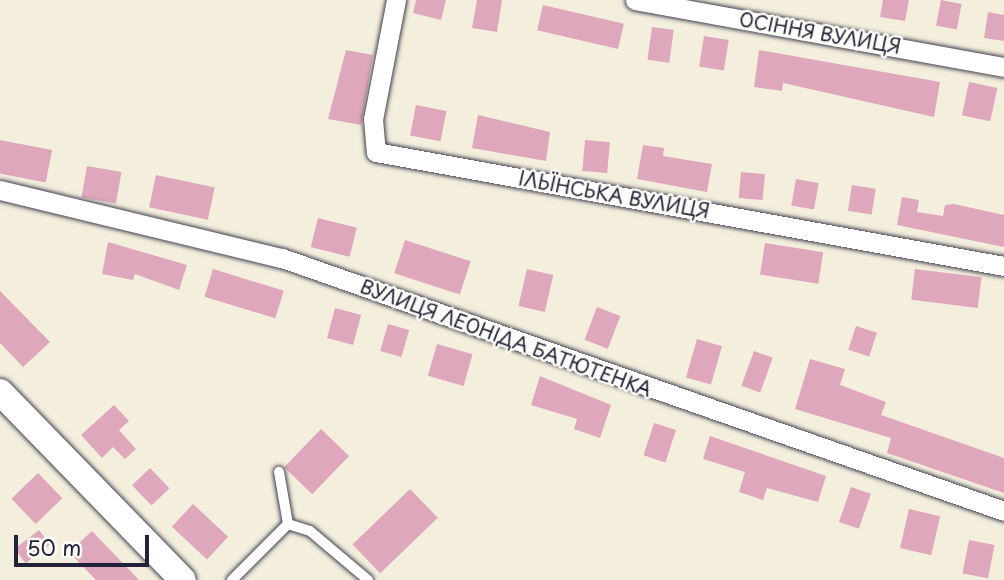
<!DOCTYPE html>
<html>
<head>
<meta charset="utf-8">
<style>
  body { margin:0 }
  #map { position:relative; width:1004px; height:580px; overflow:hidden; background:#f4efdd; font-family:"Playpen Sans",sans-serif }
  div>[style] { position:absolute }
  .building>* { inset:0; background:#dfa7bb; transform-origin:0 0 }
  .roads { filter:drop-shadow(0 0 2px #424153) drop-shadow(0 0 2px #424153) }
  .lane>* { height:10px; margin:-5px; padding:0 5px; transform-origin:5px; border-radius:5px; background:#fff }
  .street>* { height:19px; margin:-9.5px; padding:0 9.5px; transform-origin:9.5px; border-radius:9.5px; background:#fff }
  .secondary>* { height:26px; margin:-13px; padding:0 13px; transform-origin:13px; border-radius:13px; background:#fff }
  span { translate:-50% -50%; white-space:nowrap; text-align:center; line-height:1.15; -webkit-text-stroke:5px #fdfcf7; paint-order:stroke }
  .street-label { font-size:19px; color:#22223b }
  .scale { position:absolute; left:14px; top:535px; width:135px; height:32px; box-sizing:border-box; border:4px solid #22223b; border-top:0; padding-left:9px; font-size:21px; line-height:24px; white-space:nowrap; color:#22223b; -webkit-text-stroke:5px #fdfcf7; paint-order:stroke }
</style>
</head>
<body>
<div id="map">
  <div class="building">
    <div style="clip-path:polygon(416px 0,446px 0,441px 20px,413px 13px)"></div>
    <div style="clip-path:polygon(477px 0,502px 0,497px 32px,472px 28px)"></div>
    <div style="clip-path:polygon(883px 0,909px 0,905px 21px,880px 17px)"></div>
    <div style="left:941px;top:0;width:21px;height:26px;rotate:11deg"></div>
    <div style="left:543px;top:5px;width:83px;height:26px;rotate:13deg"></div>
    <div style="clip-path:polygon(988px 12px,1004px 15px,1004px 41px,984px 38px)"></div>
    <div style="left:652px;top:27px;width:22px;height:33px;rotate:8deg"></div>
    <div style="left:704px;top:36px;width:25px;height:31px;rotate:9deg"></div>
    <div style="clip-path:polygon(346px 50px,373px 55px,361px 125px,328px 119px)"></div>
    <div style="clip-path:polygon(759px 50px,940px 82px,934px 117px,783px 83px,782px 91px,754px 87px)"></div>
    <div style="left:969px;top:82px;width:29px;height:34px;rotate:12deg"></div>
    <div style="left:416px;top:105px;width:31px;height:31px;rotate:11deg"></div>
    <div style="clip-path:polygon(478px 115px,550px 132px,546px 161px,472px 148px)"></div>
    <div style="left:0;top:140px;width:53px;height:33px;rotate:11deg"></div>
    <div style="left:585px;top:140px;width:25px;height:31px;rotate:5deg"></div>
    <div style="clip-path:polygon(643px 145px,664px 148px,663px 156px,712px 164px,707px 192px,637px 179px)"></div>
    <div style="left:87px;top:166px;width:35px;height:32px;rotate:10deg"></div>
    <div style="left:741px;top:172px;width:24px;height:26px;rotate:5deg"></div>
    <div style="left:156px;top:175px;width:60px;height:33px;rotate:12deg"></div>
    <div style="left:796px;top:179px;width:23px;height:27px;rotate:10deg"></div>
    <div style="left:852px;top:185px;width:24px;height:26px;rotate:9deg"></div>
    <div style="clip-path:polygon(902px 197px,919px 200px,917px 212px,943px 216px,945px 205px,954px 204px,1004px 215px,1004px 247px,897px 225px)"></div>
    <div style="left:318px;top:218px;width:40px;height:30px;rotate:14deg"></div>
    <div style="left:405px;top:240px;width:69px;height:35px;rotate:18deg"></div>
    <div style="clip-path:polygon(108px 242px,187px 265px,179px 290px,135px 274px,133px 280px,102px 274px)"></div>
    <div style="left:765px;top:243px;width:59px;height:32px;rotate:9deg"></div>
    <div style="left:213px;top:269px;width:74px;height:29px;rotate:17deg"></div>
    <div style="left:527px;top:269px;width:27px;height:38px;rotate:13deg"></div>
    <div style="left:915px;top:269px;width:67px;height:31px;rotate:7deg"></div>
    <div style="clip-path:polygon(0 291px,50px 342px,23px 367px,0 343px)"></div>
    <div style="left:597px;top:307px;width:25px;height:35px;rotate:21deg"></div>
    <div style="left:335px;top:308px;width:27px;height:31px;rotate:15deg"></div>
    <div style="left:388px;top:324px;width:22px;height:28px;rotate:16deg"></div>
    <div style="left:856px;top:326px;width:22px;height:25px;rotate:18deg"></div>
    <div style="left:697px;top:339px;width:26px;height:40px;rotate:16deg"></div>
    <div style="left:437px;top:344px;width:37px;height:33px;rotate:16deg"></div>
    <div style="left:754px;top:351px;width:20px;height:37px;rotate:20deg"></div>
    <div style="clip-path:polygon(810px 359px,845px 369px,840px 385px,886px 402px,881px 415px,1004px 458px,1004px 493px,887px 453px,891px 438px,795px 409px)"></div>
    <div style="clip-path:polygon(540px 376px,611px 405px,600px 438px,574px 429px,577px 419px,531px 405px)"></div>
    <div style="clip-path:polygon(114px 405px,129px 421px,119px 430px,136px 449px,125px 459px,113px 447px,102px 458px,81px 435px)"></div>
    <div style="left:654px;top:423px;width:23px;height:34px;rotate:18deg"></div>
    <div style="left:321px;top:429px;width:39px;height:53px;rotate:44deg"></div>
    <div style="clip-path:polygon(710px 436px,826px 476px,818px 502px,767px 488px,763px 500px,739px 492px,745px 472px,703px 459px)"></div>
    <div style="left:150px;top:468px;width:28px;height:25px;rotate:46deg"></div>
    <div style="left:38px;top:473px;width:35px;height:37px;rotate:46deg"></div>
    <div style="left:851px;top:487px;width:21px;height:37px;rotate:19deg"></div>
    <div style="left:410px;top:489px;width:40px;height:80px;rotate:46deg"></div>
    <div style="left:193px;top:504px;width:48px;height:31px;rotate:43deg"></div>
    <div style="left:909px;top:509px;width:32px;height:40px;rotate:13deg"></div>
    <div style="left:39px;top:530px;width:18px;height:31px;rotate:52deg"></div>
    <div style="clip-path:polygon(92px 531px,139px 580px,96px 580px,69px 552px)"></div>
    <div style="left:969px;top:540px;width:26px;height:34px;rotate:11deg"></div>
  </div>
  <div class="roads">
    <div class="lane">
      <div style="left:288px;top:524px;width:23px;rotate:18deg"></div>
      <div style="left:310px;top:531px;width:76px;rotate:40.2deg"></div>
      <div style="left:232px;top:580px;width:79px;rotate:-45deg"></div>
      <div style="left:288px;top:524px;width:53px;rotate:-99.8deg"></div>
    </div>
    <div class="street">
      <div style="left:396px;top:0;width:121px;rotate:100.9deg"></div>
      <div style="left:373px;top:119px;width:33px;rotate:85deg"></div>
      <div style="left:376px;top:152px;width:638px;rotate:10.29deg"></div>
      <div style="left:635px;top:0;width:375px;rotate:10.3deg"></div>
      <div style="left:0;top:190px;width:290px;rotate:13.6deg"></div>
      <div style="left:282px;top:258px;width:765px;rotate:19.31deg"></div>
    </div>
    <div class="secondary">
      <div style="left:0;top:392px;width:262px;rotate:45.8deg"></div>
    </div>
  </div>
  <div class="street-label">
    <span style="left:820px;top:33px;rotate:10deg">ОСІННЯ ВУЛИЦЯ</span>
    <span style="left:614px;top:195px;rotate:10deg">ІЛЬЇНСЬКА ВУЛИЦЯ</span>
    <span style="left:506px;top:338px;rotate:20deg">ВУЛИЦЯ ЛЕОНІДА БАТЮТЕНКА</span>
  </div>
  <div class="scale">50 m</div>
</div>
</body>
</html>
